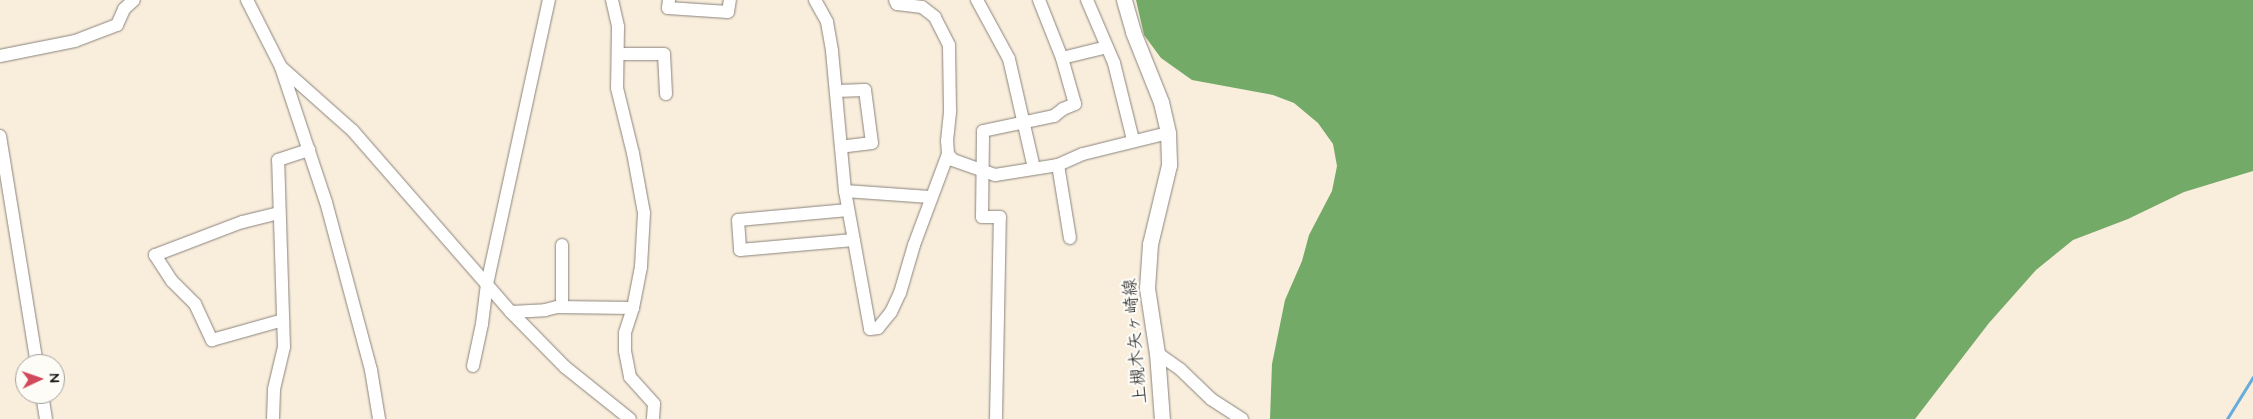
<!DOCTYPE html>
<html>
<head>
<meta charset="utf-8">
<style>
  body { margin:0 }
  #map { position:relative; width:2253px; height:419px; overflow:hidden; background:#f9eddc; font-family:"Architects Daughter","Klee One",sans-serif }
  div>[style] { position:absolute }
  .forest>* { inset:0; background:#73aa67 }
  .stream>* { height:2.5px; margin:-1.25px; padding:0 1.25px; transform-origin:1.25px; border-radius:1.25px; background:#68abdd }
  .roads { filter:drop-shadow(0 0 1px #8a847c) drop-shadow(0 0 1px #8a847c) }
  .minor>* { height:12px; margin:-6px; padding:0 6px; transform-origin:6px; border-radius:6px; background:#fff }
  .major>* { height:15px; margin:-7.5px; padding:0 7.5px; transform-origin:7.5px; border-radius:7.5px; background:#fff }
  span { translate:-50% -50%; white-space:nowrap; text-align:center; line-height:1.15; -webkit-text-stroke:4.5px #fdfcf7; paint-order:stroke }
  .street-label { font-size:18px; color:#1c1c1c }
  .north { position:absolute; left:15px; top:354px; width:50px; height:50px; box-sizing:border-box; background:#fdfcf7; border:1px solid #a3a29f; border-radius:50%; rotate:87deg; font-size:14px; font-weight:700; line-height:20px; text-align:center; color:#1c1c1c }
  .north::after { content:''; display:block; margin:auto; width:18px; height:22px; background:#d1495b; clip-path:polygon(50% 0,100% 100%,50% 72%,0 100%) }
</style>
</head>
<body>
<div id="map">
  <div class="forest">
    <div style="clip-path:polygon(1136px 0,2253px 0,2253px 171px,2184px 192px,2128px 219px,2073px 240px,2036px 270px,1989px 323px,1915px 419px,1270px 419px,1272px 364px,1285px 300px,1302px 261px,1309px 235px,1332px 191px,1337px 166px,1333px 144px,1318px 123px,1294px 103px,1273px 95px,1192px 80px,1161px 58px,1144px 35px)"></div>
  </div>
  <div class="stream">
    <div style="left:2227px;top:419px;width:49px;rotate:-58.2deg"></div>
  </div>
  <div class="roads">
    <div class="minor">
      <div style="left:247px;top:0;width:75px;rotate:63.1deg"></div>
      <div style="left:281px;top:67px;width:142px;rotate:71.6deg"></div>
      <div style="left:326px;top:202px;width:174px;rotate:75deg"></div>
      <div style="left:371px;top:370px;width:50px;rotate:80.7deg"></div>
      <div style="left:612px;top:0;width:28px;rotate:77deg"></div>
      <div style="left:618px;top:27px;width:61px;rotate:90.9deg"></div>
      <div style="left:617px;top:88px;width:67px;rotate:76.2deg"></div>
      <div style="left:633px;top:153px;width:61px;rotate:79.6deg"></div>
      <div style="left:644px;top:213px;width:54px;rotate:93.2deg"></div>
      <div style="left:641px;top:267px;width:42px;rotate:101deg"></div>
      <div style="left:633px;top:308px;width:26px;rotate:108deg"></div>
      <div style="left:625px;top:333px;width:18px;rotate:90deg"></div>
      <div style="left:625px;top:351px;width:26px;rotate:79deg"></div>
      <div style="left:630px;top:377px;width:36px;rotate:48deg"></div>
      <div style="left:654px;top:404px;width:15px;rotate:94deg"></div>
      <div style="left:669px;top:0;width:8px;rotate:97deg"></div>
      <div style="left:668px;top:8px;width:60px;rotate:3.8deg"></div>
      <div style="left:728px;top:12px;width:12px;rotate:-81deg"></div>
      <div style="left:815px;top:0;width:25px;rotate:61deg"></div>
      <div style="left:827px;top:22px;width:29px;rotate:80deg"></div>
      <div style="left:832px;top:51px;width:141px;rotate:84.7deg"></div>
      <div style="left:845px;top:191px;width:140px;rotate:79.7deg"></div>
      <div style="left:870px;top:329px;width:8px;rotate:-7deg"></div>
      <div style="left:878px;top:328px;width:21px;rotate:-51deg"></div>
      <div style="left:891px;top:312px;width:21px;rotate:-65deg"></div>
      <div style="left:900px;top:293px;width:50px;rotate:-73.7deg"></div>
      <div style="left:914px;top:245px;width:97px;rotate:-69.5deg"></div>
      <div style="left:948px;top:154px;width:13px;rotate:-94deg"></div>
      <div style="left:947px;top:141px;width:31px;rotate:-84deg"></div>
      <div style="left:950px;top:110px;width:65px;rotate:-90.9deg"></div>
      <div style="left:949px;top:45px;width:31px;rotate:-117deg"></div>
      <div style="left:935px;top:17px;width:16px;rotate:-142deg"></div>
      <div style="left:922px;top:7px;width:25px;rotate:-173deg"></div>
      <div style="left:897px;top:4px;width:4px;rotate:-117deg"></div>
      <div style="left:977px;top:0;width:67px;rotate:61.5deg"></div>
      <div style="left:1009px;top:59px;width:112px;rotate:77.1deg"></div>
      <div style="left:1039px;top:0;width:62px;rotate:68.4deg"></div>
      <div style="left:1062px;top:58px;width:46px;rotate:-13.7deg"></div>
      <div style="left:1087px;top:0;width:69px;rotate:66.8deg"></div>
      <div style="left:1114px;top:63px;width:79px;rotate:76.1deg"></div>
      <div style="left:618px;top:54px;width:46px"></div>
      <div style="left:664px;top:54px;width:40px;rotate:87.1deg"></div>
      <div style="left:0;top:56px;width:76px;rotate:-11.3deg"></div>
      <div style="left:75px;top:41px;width:45px;rotate:-20.9deg"></div>
      <div style="left:117px;top:25px;width:17px;rotate:-66deg"></div>
      <div style="left:124px;top:9px;width:13px;rotate:-42deg"></div>
      <div style="left:281px;top:67px;width:96px;rotate:41.6deg"></div>
      <div style="left:353px;top:131px;width:240px;rotate:48.9deg"></div>
      <div style="left:511px;top:312px;width:77px;rotate:45.5deg"></div>
      <div style="left:565px;top:367px;width:83px;rotate:38.7deg"></div>
      <div style="left:836px;top:91px;width:29px;rotate:-2deg"></div>
      <div style="left:865px;top:90px;width:53px;rotate:82.5deg"></div>
      <div style="left:872px;top:143px;width:31px;rotate:173deg"></div>
      <div style="left:0;top:136px;width:231px;rotate:80.8deg"></div>
      <div style="left:948px;top:154px;width:8px;rotate:50deg"></div>
      <div style="left:953px;top:160px;width:45px;rotate:19.7deg"></div>
      <div style="left:995px;top:175px;width:64px;rotate:-9deg"></div>
      <div style="left:1058px;top:165px;width:27px;rotate:-24deg"></div>
      <div style="left:1083px;top:154px;width:88px;rotate:-13.9deg"></div>
      <div style="left:1058px;top:165px;width:74px;rotate:80.7deg"></div>
      <div style="left:845px;top:191px;width:85px;rotate:4deg"></div>
      <div style="left:848px;top:210px;width:110px;rotate:174.8deg"></div>
      <div style="left:738px;top:220px;width:30px;rotate:86deg"></div>
      <div style="left:740px;top:250px;width:114px;rotate:-5deg"></div>
      <div style="left:279px;top:213px;width:38px;rotate:166deg"></div>
      <div style="left:242px;top:222px;width:93px;rotate:159.2deg"></div>
      <div style="left:155px;top:255px;width:31px;rotate:57deg"></div>
      <div style="left:172px;top:281px;width:33px;rotate:45deg"></div>
      <div style="left:195px;top:304px;width:40px;rotate:65deg"></div>
      <div style="left:212px;top:340px;width:74px;rotate:-15.7deg"></div>
      <div style="left:562px;top:245px;width:62px;rotate:90deg"></div>
      <div style="left:511px;top:312px;width:34px;rotate:-3deg"></div>
      <div style="left:545px;top:310px;width:12px;rotate:-14deg"></div>
      <div style="left:557px;top:307px;width:76px;rotate:0.8deg"></div>
      <div style="left:1157px;top:353px;width:29px;rotate:35deg"></div>
      <div style="left:1181px;top:370px;width:42px;rotate:44deg"></div>
      <div style="left:1211px;top:399px;width:37px;rotate:33deg"></div>
      <div style="left:473px;top:366px;width:43px;rotate:-77.9deg"></div>
      <div style="left:482px;top:324px;width:40px;rotate:-82.9deg"></div>
      <div style="left:487px;top:284px;width:291px;rotate:-77.7deg"></div>
      <div style="left:42px;top:394px;width:25px;rotate:81deg"></div>
      <div style="left:273px;top:419px;width:30px;rotate:-88deg"></div>
      <div style="left:274px;top:389px;width:43px;rotate:-76.6deg"></div>
      <div style="left:284px;top:347px;width:187px;rotate:-91.8deg"></div>
      <div style="left:278px;top:160px;width:33px;rotate:-18deg"></div>
      <div style="left:996px;top:419px;width:202px;rotate:-88.9deg"></div>
      <div style="left:1000px;top:217px;width:18px;rotate:180deg"></div>
      <div style="left:982px;top:217px;width:86px;rotate:-89.3deg"></div>
      <div style="left:983px;top:131px;width:73px;rotate:-11.9deg"></div>
      <div style="left:1054px;top:116px;width:11px;rotate:-38deg"></div>
      <div style="left:1063px;top:109px;width:13px;rotate:-23deg"></div>
      <div style="left:1075px;top:104px;width:48px;rotate:-105.8deg"></div>
    </div>
    <div class="major">
      <div style="left:1124px;top:0;width:33px;rotate:74deg"></div>
      <div style="left:1133px;top:32px;width:75px;rotate:68.2deg"></div>
      <div style="left:1161px;top:102px;width:32px;rotate:77deg"></div>
      <div style="left:1168px;top:133px;width:32px;rotate:88deg"></div>
      <div style="left:1169px;top:165px;width:81px;rotate:103.5deg"></div>
      <div style="left:1150px;top:244px;width:44px;rotate:93.9deg"></div>
      <div style="left:1147px;top:288px;width:66px;rotate:81.3deg"></div>
      <div style="left:1157px;top:353px;width:66px;rotate:85.7deg"></div>
    </div>
  </div>
  <div class="street-label">
    <span style="left:1136px;top:341px;rotate:-95deg">上槻木矢ヶ崎線</span>
  </div>
  <div class="north">N</div>
</div>
</body>
</html>
